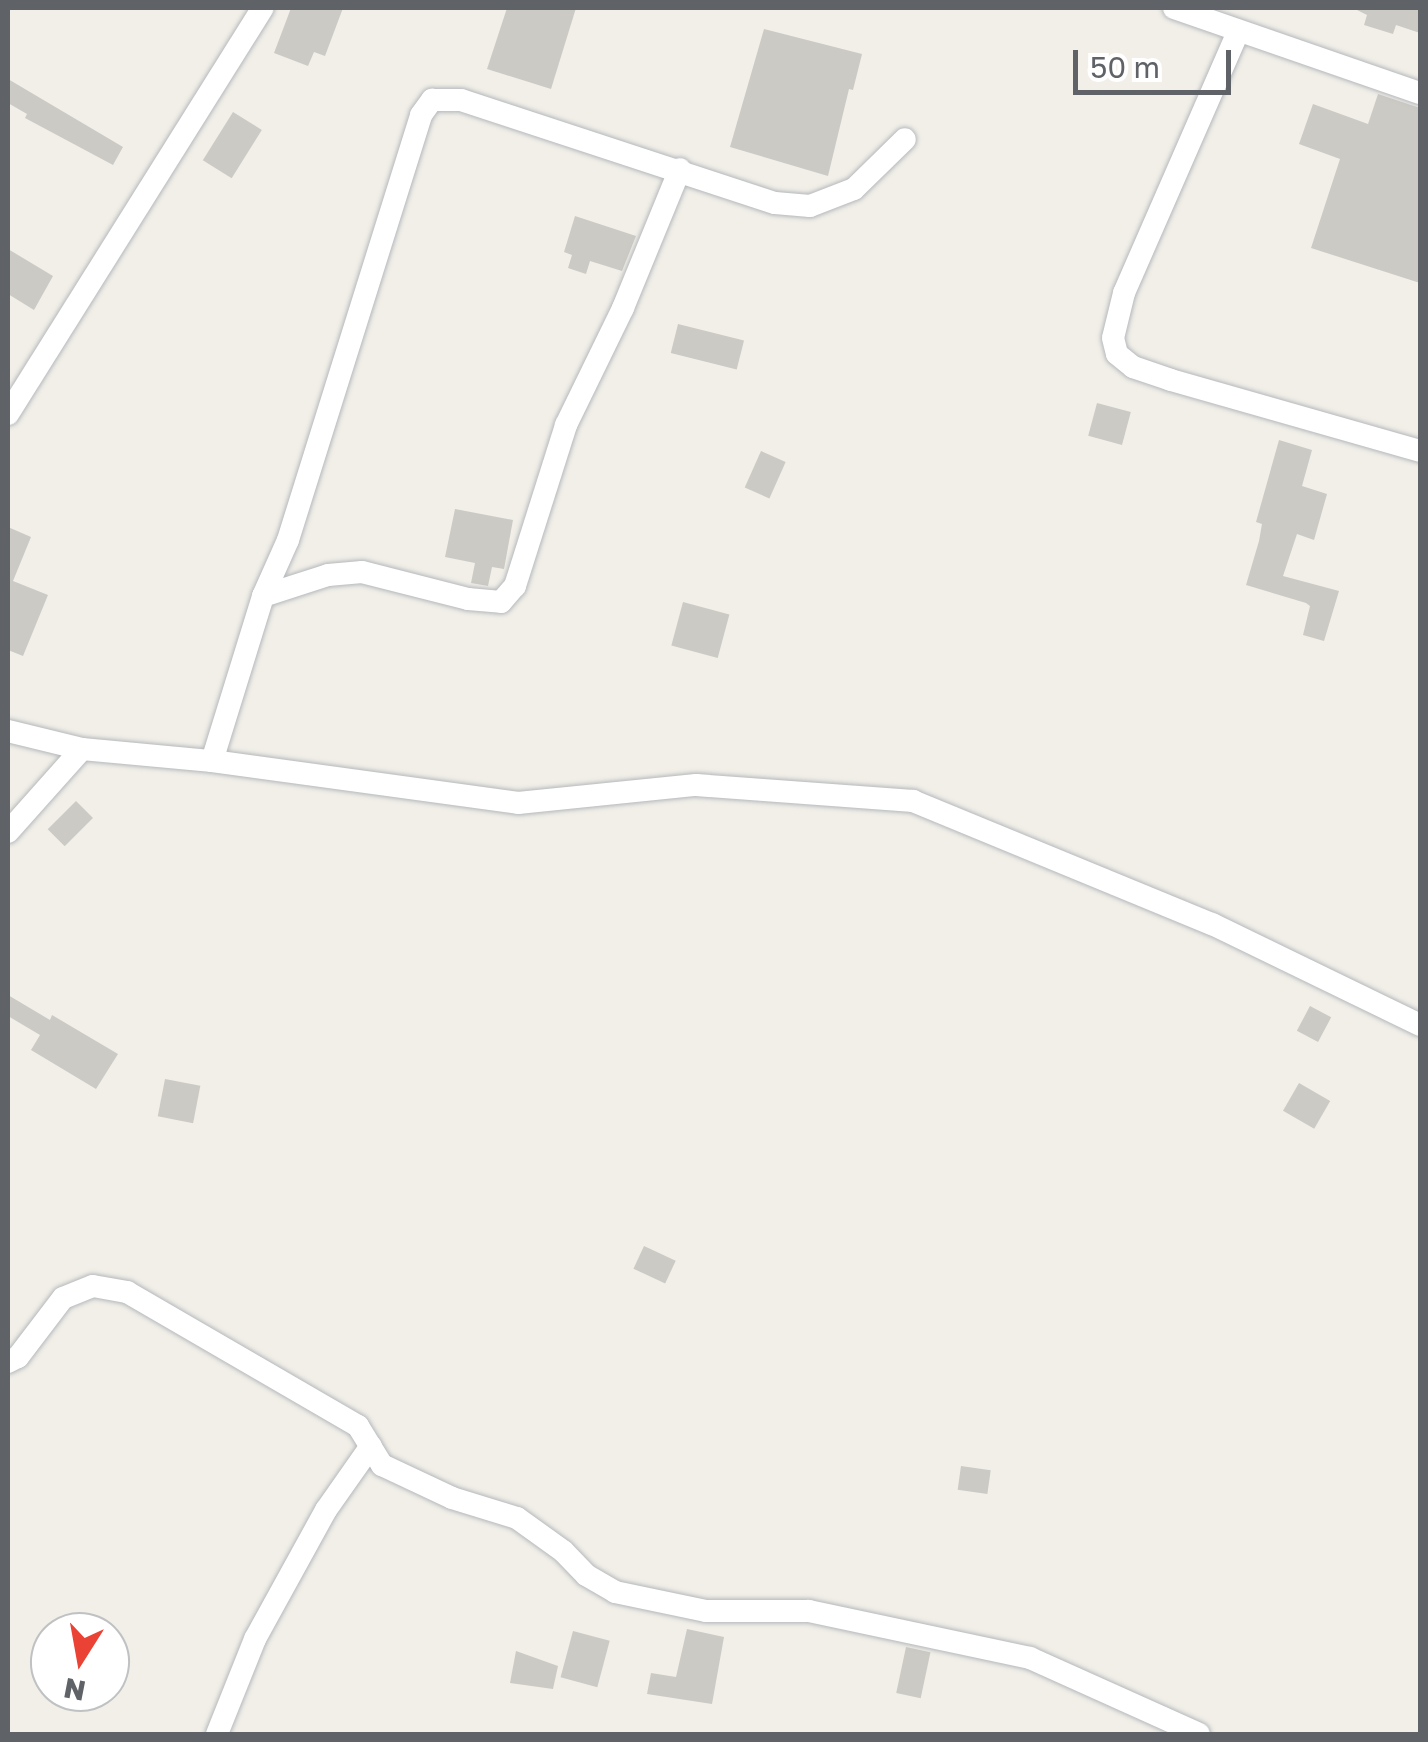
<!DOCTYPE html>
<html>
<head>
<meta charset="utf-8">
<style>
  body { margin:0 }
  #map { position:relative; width:1428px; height:1742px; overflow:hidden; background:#f1efe8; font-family:"Golos Text",sans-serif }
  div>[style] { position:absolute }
  .building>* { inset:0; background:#cccac5; transform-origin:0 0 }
  .roads { filter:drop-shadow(0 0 2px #b5b8bc) drop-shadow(0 0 2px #b5b8bc) }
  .minor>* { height:22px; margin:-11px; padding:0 11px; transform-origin:11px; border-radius:11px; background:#fff }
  span { translate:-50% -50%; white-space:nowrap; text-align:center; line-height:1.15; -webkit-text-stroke:8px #fff; paint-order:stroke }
  .frame { position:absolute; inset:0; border:10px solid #5f6368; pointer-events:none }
  .north { position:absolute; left:30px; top:1612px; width:100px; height:100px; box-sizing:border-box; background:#fff; border:2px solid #bfc1c3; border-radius:50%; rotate:191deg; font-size:28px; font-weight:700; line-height:40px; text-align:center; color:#5f6368 }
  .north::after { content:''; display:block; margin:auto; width:35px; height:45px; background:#ea4335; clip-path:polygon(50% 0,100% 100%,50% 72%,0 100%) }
  .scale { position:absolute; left:1073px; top:50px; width:158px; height:45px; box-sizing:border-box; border:5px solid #5f6368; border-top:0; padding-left:12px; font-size:30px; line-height:35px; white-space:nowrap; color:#5f6368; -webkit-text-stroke:8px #fff; paint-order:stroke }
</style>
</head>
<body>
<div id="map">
  <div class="building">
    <div style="clip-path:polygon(291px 8px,343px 8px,325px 56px,314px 52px,308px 66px,274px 53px)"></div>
    <div style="clip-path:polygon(507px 8px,576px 8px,551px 89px,487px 69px)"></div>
    <div style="clip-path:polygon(1353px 8px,1420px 8px,1420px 33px,1396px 25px,1393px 34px,1364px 25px,1367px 15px)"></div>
    <div style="clip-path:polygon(764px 29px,862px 54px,853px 90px,849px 89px,828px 176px,730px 147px)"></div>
    <div style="clip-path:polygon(8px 79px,123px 147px,113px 165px,25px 118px,27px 114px,8px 103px)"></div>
    <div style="clip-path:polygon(1378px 94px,1420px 108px,1420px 283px,1311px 248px,1340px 159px,1299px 144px,1313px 104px,1368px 124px)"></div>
    <div style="left:233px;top:112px;width:34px;height:57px;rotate:32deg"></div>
    <div style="clip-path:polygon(575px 216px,636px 236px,622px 271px,590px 261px,586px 274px,568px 268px,572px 255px,564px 252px)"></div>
    <div style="clip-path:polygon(8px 249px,53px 276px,34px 310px,8px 294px)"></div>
    <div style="left:678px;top:324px;width:68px;height:30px;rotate:14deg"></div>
    <div style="left:1097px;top:403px;width:35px;height:34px;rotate:15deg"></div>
    <div style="clip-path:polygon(1279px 440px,1312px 450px,1302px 486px,1327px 494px,1314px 540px,1297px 534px,1283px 576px,1339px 591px,1324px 641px,1303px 635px,1310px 606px,1306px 603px,1246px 585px,1259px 541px,1262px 524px,1256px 522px)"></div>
    <div style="left:761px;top:451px;width:27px;height:40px;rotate:24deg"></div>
    <div style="clip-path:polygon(455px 509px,513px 520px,504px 569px,492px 567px,488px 586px,471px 583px,475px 563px,445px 557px)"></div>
    <div style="clip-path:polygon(8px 527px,31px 537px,13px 581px,48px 595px,23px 656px,8px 650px)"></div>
    <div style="left:683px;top:602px;width:48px;height:45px;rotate:15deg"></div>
    <div style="left:76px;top:801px;width:24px;height:40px;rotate:45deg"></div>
    <div style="clip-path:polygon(8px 995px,50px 1020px,52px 1015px,118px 1054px,96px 1089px,31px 1050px,40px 1035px,8px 1016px)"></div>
    <div style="left:1310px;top:1006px;width:24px;height:28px;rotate:28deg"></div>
    <div style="left:165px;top:1079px;width:36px;height:38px;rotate:11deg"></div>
    <div style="left:1299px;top:1083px;width:36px;height:32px;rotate:30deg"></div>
    <div style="left:644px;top:1246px;width:35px;height:25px;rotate:25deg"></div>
    <div style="left:961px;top:1466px;width:30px;height:24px;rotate:8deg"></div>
    <div style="clip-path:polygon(687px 1629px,724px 1637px,712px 1704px,647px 1694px,651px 1673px,676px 1677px)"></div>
    <div style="left:573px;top:1631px;width:38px;height:48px;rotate:15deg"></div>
    <div style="left:906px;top:1647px;width:25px;height:47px;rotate:12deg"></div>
    <div style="clip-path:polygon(516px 1651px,558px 1666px,553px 1689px,510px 1683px)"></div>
  </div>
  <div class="roads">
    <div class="minor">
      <div style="left:1174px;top:8px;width:260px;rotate:19.1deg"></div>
      <div style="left:1238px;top:32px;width:285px;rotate:113.6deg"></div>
      <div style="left:1124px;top:293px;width:46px;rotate:103.7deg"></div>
      <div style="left:1113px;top:338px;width:16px;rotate:76deg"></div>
      <div style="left:1117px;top:354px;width:21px;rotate:39deg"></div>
      <div style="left:1133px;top:367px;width:40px;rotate:18.9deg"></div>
      <div style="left:1171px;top:380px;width:259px;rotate:15.9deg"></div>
      <div style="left:8px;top:414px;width:479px;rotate:-57.9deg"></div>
      <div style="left:263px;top:596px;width:68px;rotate:-17.9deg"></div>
      <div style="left:328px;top:575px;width:34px;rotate:-5deg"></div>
      <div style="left:362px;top:572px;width:109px;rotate:14.3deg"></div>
      <div style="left:468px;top:599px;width:33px;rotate:5deg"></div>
      <div style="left:501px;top:602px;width:21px;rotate:-49deg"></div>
      <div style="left:515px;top:586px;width:169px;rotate:-72.4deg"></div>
      <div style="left:566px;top:425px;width:130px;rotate:-64deg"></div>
      <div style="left:623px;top:308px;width:150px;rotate:-67.7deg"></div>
      <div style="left:8px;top:731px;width:76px;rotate:13.7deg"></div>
      <div style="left:82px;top:749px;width:131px;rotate:5.3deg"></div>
      <div style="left:212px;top:761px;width:309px;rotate:7.8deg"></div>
      <div style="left:518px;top:803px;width:179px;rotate:-5.8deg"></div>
      <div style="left:696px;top:785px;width:218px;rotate:4.2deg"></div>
      <div style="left:913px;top:801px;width:323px;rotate:22.4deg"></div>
      <div style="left:1212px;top:924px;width:231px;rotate:25.9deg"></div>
      <div style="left:212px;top:761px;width:173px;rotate:-72.8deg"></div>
      <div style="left:263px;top:596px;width:61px;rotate:-65.9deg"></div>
      <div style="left:288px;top:540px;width:445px;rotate:-72.6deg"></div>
      <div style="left:421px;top:115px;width:19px;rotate:-54deg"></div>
      <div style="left:432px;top:100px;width:29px"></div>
      <div style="left:461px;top:100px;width:330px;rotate:18.2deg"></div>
      <div style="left:775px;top:203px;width:35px;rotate:5deg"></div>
      <div style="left:810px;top:206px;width:47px;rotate:-21.1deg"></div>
      <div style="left:854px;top:189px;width:71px;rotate:-44.4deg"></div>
      <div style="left:8px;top:832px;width:111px;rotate:-48.3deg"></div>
      <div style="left:8px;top:1362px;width:11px;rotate:-27deg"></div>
      <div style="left:18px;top:1357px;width:74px;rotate:-52.7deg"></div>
      <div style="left:63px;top:1298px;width:32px;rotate:-22deg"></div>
      <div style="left:93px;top:1286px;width:35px;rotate:10deg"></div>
      <div style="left:127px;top:1292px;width:267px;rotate:30.1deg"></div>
      <div style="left:358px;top:1426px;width:46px;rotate:58.4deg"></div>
      <div style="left:382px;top:1465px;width:77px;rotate:25.2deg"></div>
      <div style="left:452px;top:1498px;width:68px;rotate:17.1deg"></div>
      <div style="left:517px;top:1518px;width:57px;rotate:35.7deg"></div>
      <div style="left:563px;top:1551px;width:33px;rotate:46deg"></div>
      <div style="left:586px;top:1575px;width:34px;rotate:30deg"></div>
      <div style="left:615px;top:1592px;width:93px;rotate:11.8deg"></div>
      <div style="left:706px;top:1611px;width:103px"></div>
      <div style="left:809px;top:1611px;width:226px;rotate:12deg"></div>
      <div style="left:1030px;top:1658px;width:185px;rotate:24.2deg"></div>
      <div style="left:217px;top:1734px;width:102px;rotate:-68.2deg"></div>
      <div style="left:255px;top:1639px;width:147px;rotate:-61.2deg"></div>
      <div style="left:326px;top:1510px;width:78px;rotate:-54.9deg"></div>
    </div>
  </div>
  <div class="frame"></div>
  <div class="north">N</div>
  <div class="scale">50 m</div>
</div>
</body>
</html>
